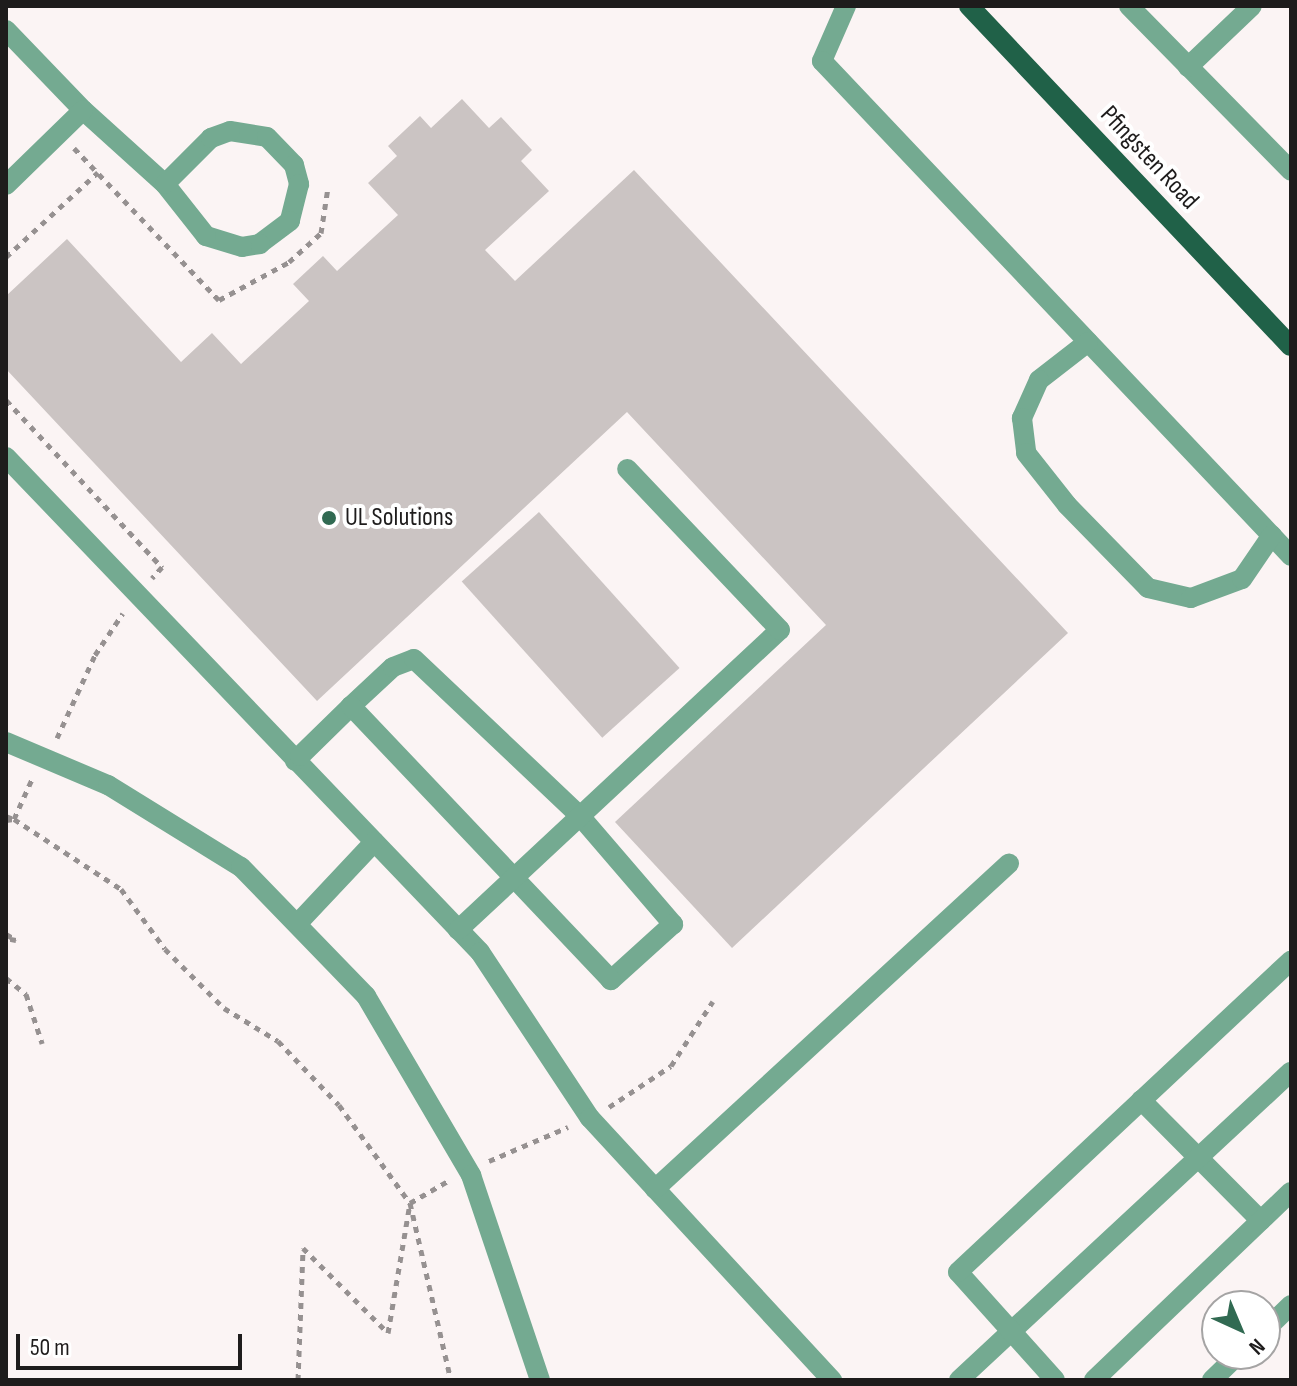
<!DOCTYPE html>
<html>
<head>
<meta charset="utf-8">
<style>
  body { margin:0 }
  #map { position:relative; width:1297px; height:1386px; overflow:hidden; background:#fbf4f4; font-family:"Sofia Sans Condensed",sans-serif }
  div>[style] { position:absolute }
  .building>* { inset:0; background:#cbc4c3; transform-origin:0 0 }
  .path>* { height:5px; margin-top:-2.5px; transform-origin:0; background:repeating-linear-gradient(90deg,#969191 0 6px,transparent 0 12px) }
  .minor>* { height:20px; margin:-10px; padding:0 10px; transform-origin:10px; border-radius:10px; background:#74aa91 }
  .major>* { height:20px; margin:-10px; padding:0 10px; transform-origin:10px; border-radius:10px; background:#206148 }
  .dots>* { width:22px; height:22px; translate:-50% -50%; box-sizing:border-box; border:4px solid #fff; border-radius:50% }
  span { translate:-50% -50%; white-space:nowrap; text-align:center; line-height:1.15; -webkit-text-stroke:8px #fff; paint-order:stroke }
  .street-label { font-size:26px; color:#1e1c1c }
  .poi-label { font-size:26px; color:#1e1c1c }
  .left { translate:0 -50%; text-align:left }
  .frame { position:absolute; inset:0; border:8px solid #1e1c1c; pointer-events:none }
  .north { position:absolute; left:1201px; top:1290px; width:80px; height:80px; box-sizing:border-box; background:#fff; border:2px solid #a5a4a4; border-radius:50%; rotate:136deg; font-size:22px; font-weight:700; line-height:32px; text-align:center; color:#1e1c1c }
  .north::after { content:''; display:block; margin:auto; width:28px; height:36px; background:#316a52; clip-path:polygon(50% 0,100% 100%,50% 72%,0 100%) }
  .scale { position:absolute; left:16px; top:1334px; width:226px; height:36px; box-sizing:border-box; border:4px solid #1e1c1c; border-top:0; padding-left:10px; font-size:24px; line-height:28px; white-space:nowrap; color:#1e1c1c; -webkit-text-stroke:6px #fff; paint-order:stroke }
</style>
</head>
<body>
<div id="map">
  <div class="building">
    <div style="clip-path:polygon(462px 99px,489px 128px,501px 117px,532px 150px,521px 161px,549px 191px,485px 250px,515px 281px,634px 170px,1068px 633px,732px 948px,615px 822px,826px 625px,627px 412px,317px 701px,6px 369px,6px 296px,67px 239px,181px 362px,212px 333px,241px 364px,309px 301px,293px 284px,323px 256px,337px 271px,398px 215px,368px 183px,397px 156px,388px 146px,420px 116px,431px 128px)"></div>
    <div style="left:539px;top:512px;width:210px;height:104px;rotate:48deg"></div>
  </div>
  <div class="path">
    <div style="left:74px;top:148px;width:210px;rotate:46.4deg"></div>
    <div style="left:219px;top:300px;width:80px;rotate:-28.5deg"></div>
    <div style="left:289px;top:262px;width:43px;rotate:-42.2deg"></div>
    <div style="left:321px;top:233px;width:47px;rotate:-81.3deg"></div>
    <div style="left:6px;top:257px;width:125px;rotate:-42.7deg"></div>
    <div style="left:6px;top:400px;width:229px;rotate:47deg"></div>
    <div style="left:162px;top:567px;width:15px;rotate:132deg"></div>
    <div style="left:57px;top:738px;width:91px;rotate:-65.4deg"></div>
    <div style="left:95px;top:655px;width:50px;rotate:-56.3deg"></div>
    <div style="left:6px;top:816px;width:9px;rotate:21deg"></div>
    <div style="left:14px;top:819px;width:46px;rotate:-65.7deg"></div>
    <div style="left:6px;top:820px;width:8px;rotate:-7deg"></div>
    <div style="left:14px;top:819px;width:128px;rotate:33.2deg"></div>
    <div style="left:121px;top:889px;width:74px;rotate:53.7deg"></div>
    <div style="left:165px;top:949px;width:83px;rotate:45deg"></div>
    <div style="left:224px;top:1008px;width:63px;rotate:31.4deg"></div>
    <div style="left:278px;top:1041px;width:88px;rotate:46.4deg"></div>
    <div style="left:339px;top:1105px;width:121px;rotate:54.1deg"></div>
    <div style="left:410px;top:1203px;width:182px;rotate:77deg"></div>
    <div style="left:6px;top:934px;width:12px;rotate:31deg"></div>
    <div style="left:16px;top:940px;width:10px;rotate:-169deg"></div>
    <div style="left:6px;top:978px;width:26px;rotate:39deg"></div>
    <div style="left:26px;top:994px;width:52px;rotate:71.9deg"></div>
    <div style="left:609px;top:1107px;width:74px;rotate:-33.5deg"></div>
    <div style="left:671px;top:1066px;width:77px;rotate:-57.1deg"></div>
    <div style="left:489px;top:1161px;width:86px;rotate:-23.3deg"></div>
    <div style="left:298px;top:1380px;width:132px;rotate:-87.8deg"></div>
    <div style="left:303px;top:1248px;width:120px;rotate:45deg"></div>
    <div style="left:388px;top:1333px;width:132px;rotate:-80.4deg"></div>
    <div style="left:410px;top:1203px;width:44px;rotate:-30.1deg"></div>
  </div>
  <div class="minor">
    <div style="left:846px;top:6px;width:60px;rotate:113.6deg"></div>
    <div style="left:822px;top:61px;width:682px;rotate:46.54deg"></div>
    <div style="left:1129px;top:6px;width:231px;rotate:45.5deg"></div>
    <div style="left:6px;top:30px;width:111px;rotate:46.1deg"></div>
    <div style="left:83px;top:110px;width:110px;rotate:42.1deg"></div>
    <div style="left:1188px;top:67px;width:88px;rotate:-43.6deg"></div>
    <div style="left:230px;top:131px;width:37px;rotate:9deg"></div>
    <div style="left:267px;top:137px;width:39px;rotate:46deg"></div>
    <div style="left:294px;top:165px;width:20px;rotate:75deg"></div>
    <div style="left:299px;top:184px;width:38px;rotate:104deg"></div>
    <div style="left:290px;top:221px;width:38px;rotate:143deg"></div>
    <div style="left:260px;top:244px;width:18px;rotate:171deg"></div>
    <div style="left:242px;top:247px;width:38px;rotate:-163deg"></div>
    <div style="left:206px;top:236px;width:66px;rotate:-128.3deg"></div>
    <div style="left:165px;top:184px;width:65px;rotate:-45deg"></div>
    <div style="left:211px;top:138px;width:20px;rotate:-20deg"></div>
    <div style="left:6px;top:185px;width:107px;rotate:-44.2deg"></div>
    <div style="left:1088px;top:342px;width:62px;rotate:142.2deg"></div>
    <div style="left:1039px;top:380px;width:42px;rotate:114.1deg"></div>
    <div style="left:1022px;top:418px;width:35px;rotate:83deg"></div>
    <div style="left:1026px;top:453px;width:66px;rotate:51.7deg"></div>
    <div style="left:1067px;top:505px;width:116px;rotate:45.7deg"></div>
    <div style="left:1148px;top:588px;width:44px;rotate:13.1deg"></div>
    <div style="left:1191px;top:598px;width:54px;rotate:-20.4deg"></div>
    <div style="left:1242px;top:579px;width:53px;rotate:-55.7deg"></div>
    <div style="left:6px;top:457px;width:685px;rotate:46.24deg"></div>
    <div style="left:480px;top:952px;width:199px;rotate:56.5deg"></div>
    <div style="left:590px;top:1118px;width:357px;rotate:47.3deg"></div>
    <div style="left:6px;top:742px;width:111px;rotate:22.9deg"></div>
    <div style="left:108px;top:785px;width:156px;rotate:31.7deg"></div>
    <div style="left:241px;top:867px;width:180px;rotate:45.9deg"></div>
    <div style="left:366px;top:996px;width:208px;rotate:59.6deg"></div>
    <div style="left:471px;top:1175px;width:216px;rotate:71.4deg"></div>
    <div style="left:295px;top:761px;width:7px;rotate:-45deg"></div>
    <div style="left:300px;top:756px;width:71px;rotate:-44.4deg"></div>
    <div style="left:351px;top:706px;width:57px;rotate:-42.9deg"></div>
    <div style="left:393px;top:667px;width:22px;rotate:-21deg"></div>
    <div style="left:414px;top:659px;width:228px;rotate:43.4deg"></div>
    <div style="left:580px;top:816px;width:143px;rotate:49.3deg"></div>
    <div style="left:673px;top:924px;width:84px;rotate:137.9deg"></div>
    <div style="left:611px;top:980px;width:378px;rotate:-133.5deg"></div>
    <div style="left:299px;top:922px;width:110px;rotate:-46.8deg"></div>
    <div style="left:458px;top:930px;width:440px;rotate:-43deg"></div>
    <div style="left:780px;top:630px;width:222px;rotate:-133.5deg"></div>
    <div style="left:1141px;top:1100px;width:170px;rotate:45.2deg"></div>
    <div style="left:655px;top:1189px;width:481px;rotate:-42.6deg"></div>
    <div style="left:1265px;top:1330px;width:36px;rotate:-44deg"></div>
    <div style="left:959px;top:1380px;width:453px;rotate:-42.9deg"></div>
    <div style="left:1055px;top:1380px;width:145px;rotate:-131.9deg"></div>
    <div style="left:958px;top:1272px;width:456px;rotate:-43.1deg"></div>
    <div style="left:1094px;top:1380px;width:272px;rotate:-43.7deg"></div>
    <div style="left:1212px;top:1380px;width:37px;rotate:-44deg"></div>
  </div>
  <div class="major">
    <div style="left:969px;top:6px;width:468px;rotate:46.6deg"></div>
  </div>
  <div class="dots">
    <div style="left:329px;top:518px;background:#316a52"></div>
  </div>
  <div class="street-label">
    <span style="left:1149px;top:158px;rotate:47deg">Pfingsten Road</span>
  </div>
  <div class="poi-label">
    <span class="left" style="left:345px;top:518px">UL Solutions</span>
  </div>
  <div class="frame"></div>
  <div class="north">N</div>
  <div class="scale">50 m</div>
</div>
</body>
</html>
